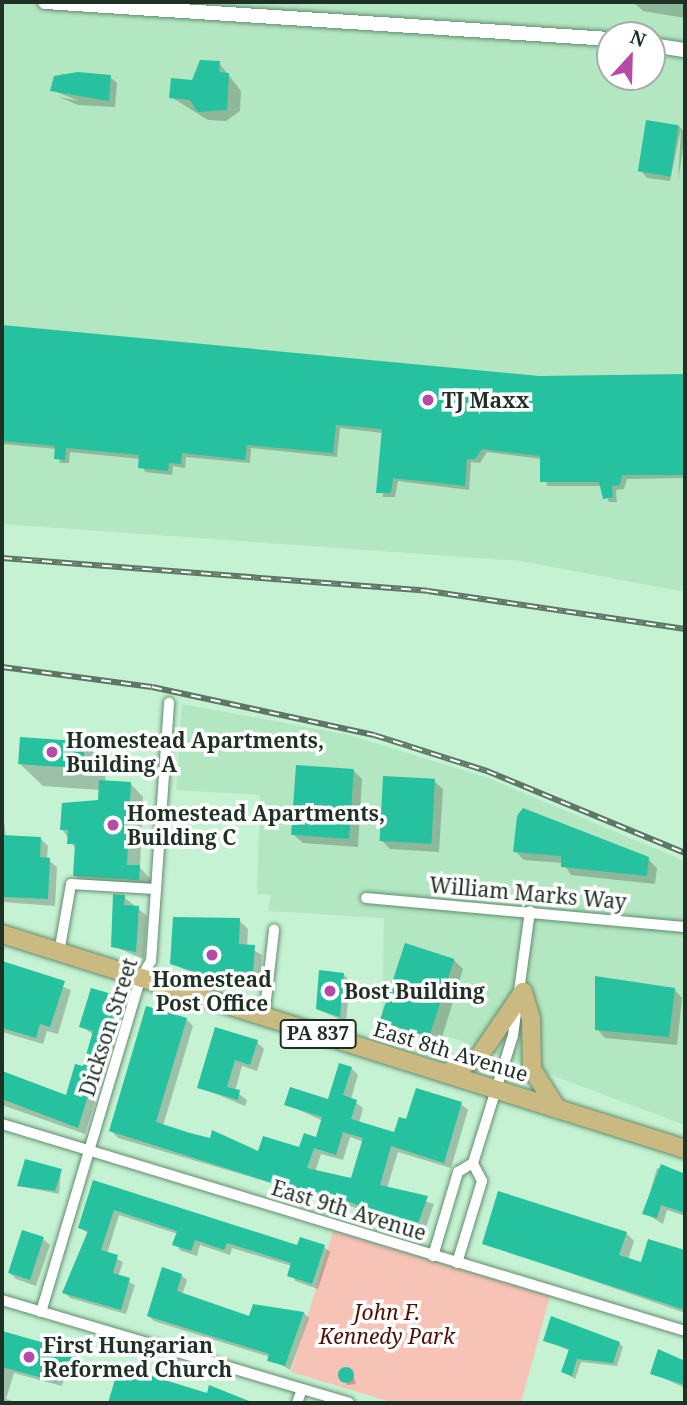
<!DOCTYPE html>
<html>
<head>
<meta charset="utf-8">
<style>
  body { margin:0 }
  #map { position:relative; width:687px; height:1405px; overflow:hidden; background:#c5f2d2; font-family:"Noto Serif",serif }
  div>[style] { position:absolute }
  .built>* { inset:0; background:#b3e7c2 }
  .green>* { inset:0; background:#f7c3b6 }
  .shadow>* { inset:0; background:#0003 }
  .building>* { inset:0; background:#26c19f; transform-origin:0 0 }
  .round { border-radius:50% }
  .roads { filter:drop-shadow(0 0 2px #638c6f) drop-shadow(0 0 2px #638c6f) }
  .minor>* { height:10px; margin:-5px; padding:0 5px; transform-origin:5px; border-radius:5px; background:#fff }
  .tertiary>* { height:14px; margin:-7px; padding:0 7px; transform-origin:7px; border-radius:7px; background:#fff }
  .primary>* { height:18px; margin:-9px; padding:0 9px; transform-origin:9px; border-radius:9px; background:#caba82 }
  .rail>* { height:6px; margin-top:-3px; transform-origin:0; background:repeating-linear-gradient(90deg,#fff 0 10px,#5c7764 0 20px); box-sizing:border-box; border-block:2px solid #5c7764 }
  .dots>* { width:19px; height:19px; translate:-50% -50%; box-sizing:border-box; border:4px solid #fff; border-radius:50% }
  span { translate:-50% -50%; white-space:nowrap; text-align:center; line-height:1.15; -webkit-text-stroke:7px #fff; paint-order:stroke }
  .shield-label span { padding:2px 5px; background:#fff; border:2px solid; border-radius:5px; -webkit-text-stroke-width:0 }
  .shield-label { font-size:19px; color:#1f3024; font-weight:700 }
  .poi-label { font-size:21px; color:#1f3024; font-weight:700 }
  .left { translate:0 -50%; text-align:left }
  .street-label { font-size:21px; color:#1f3024 }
  .park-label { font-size:21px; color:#4f0f03; font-style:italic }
  .frame { position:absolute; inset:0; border:4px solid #1f3024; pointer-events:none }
  .north { position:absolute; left:596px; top:21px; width:70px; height:70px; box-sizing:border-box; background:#fff; border:2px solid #a5aca7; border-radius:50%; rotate:22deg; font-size:19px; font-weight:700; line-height:28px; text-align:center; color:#1f3024 }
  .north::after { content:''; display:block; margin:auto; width:24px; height:32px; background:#b749a7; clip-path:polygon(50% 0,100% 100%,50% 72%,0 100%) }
</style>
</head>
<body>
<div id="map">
  <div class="built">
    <div style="clip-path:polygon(evenodd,2px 2px,685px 2px,685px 592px,521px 561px,2px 524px,2px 2px,610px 35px,652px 35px,652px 77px,610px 77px,610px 35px)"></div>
    <div style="clip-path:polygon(182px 704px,349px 735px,488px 778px,685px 861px,685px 1125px,453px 1038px,382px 1025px,384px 918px,268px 911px,271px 895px,257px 894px,260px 795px,176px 790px)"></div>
  </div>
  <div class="green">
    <div style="clip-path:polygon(333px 1231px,550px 1296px,521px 1403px,394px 1403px,291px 1372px)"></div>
  </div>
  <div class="shadow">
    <div style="clip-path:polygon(533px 2px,564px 2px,564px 4px)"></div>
    <div style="clip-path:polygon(685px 2px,685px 18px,643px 11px,634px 3px)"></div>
    <div style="clip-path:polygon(219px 63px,241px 91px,240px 111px,226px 121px,208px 120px,171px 97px)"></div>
    <div style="clip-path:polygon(62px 74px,110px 77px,117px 83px,115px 107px,78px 105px,59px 97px,79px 101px,52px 90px,53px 80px)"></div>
    <div style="clip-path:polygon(679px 126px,685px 133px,678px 182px,681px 129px,670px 181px,647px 178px,641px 171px)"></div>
    <div style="clip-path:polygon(2px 327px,539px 378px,685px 376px,685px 478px,627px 479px,624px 489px,616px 490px,617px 502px,609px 502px,602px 486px,547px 486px,542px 459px,487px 452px,480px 463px,471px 462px,469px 490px,398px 481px,395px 497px,383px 497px,383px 433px,340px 428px,337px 457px,251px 448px,250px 463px,186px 457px,185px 468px,173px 466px,172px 475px,145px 472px,141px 459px,70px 452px,69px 463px,60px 463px,57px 449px,2px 444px)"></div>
    <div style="clip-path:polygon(84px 742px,106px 765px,105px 782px,130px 783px,143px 797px,140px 868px,152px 880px,152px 893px,89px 889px,75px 876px,77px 851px,62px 829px,100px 802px,100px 790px,43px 786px,20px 764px)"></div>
    <div style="clip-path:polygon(353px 770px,362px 779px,358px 847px,303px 843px,294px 835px)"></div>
    <div style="clip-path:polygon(434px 781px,443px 789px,439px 852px,390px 849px,381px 840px)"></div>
    <div style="clip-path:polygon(2px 805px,6px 837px,41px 839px,48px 846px,47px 859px,57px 867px,55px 906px,2px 902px)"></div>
    <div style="clip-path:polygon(515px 851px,648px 859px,657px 868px,655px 884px,571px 875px,563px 863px,524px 860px)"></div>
    <div style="clip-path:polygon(124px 897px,147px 916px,144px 959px,113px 946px)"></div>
    <div style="clip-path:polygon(239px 920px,248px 929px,247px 946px,262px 955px,261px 980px,215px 983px,172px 964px)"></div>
    <div style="clip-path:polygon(454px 960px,463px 969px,439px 1047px,383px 1021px)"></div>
    <div style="clip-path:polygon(2px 963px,71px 990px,58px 1034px,47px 1031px,43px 1044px,2px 1032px)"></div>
    <div style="clip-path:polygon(343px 974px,350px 981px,346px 1022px,317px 1009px)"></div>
    <div style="clip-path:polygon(674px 989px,682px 998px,677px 1045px,605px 1038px,597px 1029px)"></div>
    <div style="clip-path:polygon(118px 998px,125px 1005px,85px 1134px,2px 1105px,2px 1071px,67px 1097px,85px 1068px,94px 1035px,81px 1026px)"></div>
    <div style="clip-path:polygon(evenodd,186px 1019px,193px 1026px,163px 1126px,259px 1154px,300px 1149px,317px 1140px,323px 1121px,286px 1104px,329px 1101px,351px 1068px,358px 1075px,351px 1099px,363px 1108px,359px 1123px,395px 1135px,407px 1121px,461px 1104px,468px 1110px,451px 1168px,398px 1152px,387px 1188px,434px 1204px,423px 1235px,383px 1222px,377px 1214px,118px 1138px,111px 1131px,186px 1019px,350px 1137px,364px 1142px,352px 1180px,315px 1172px,321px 1154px,343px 1160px,350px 1137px)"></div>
    <div style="clip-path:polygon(257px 1042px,264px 1049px,257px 1071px,242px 1066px,235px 1091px,247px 1100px,245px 1106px,199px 1087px)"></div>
    <div style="clip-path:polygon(657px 1168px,685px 1177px,685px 1216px,667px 1210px,663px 1224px,644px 1213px)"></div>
    <div style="clip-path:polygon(61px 1171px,59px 1194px,19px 1186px)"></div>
    <div style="clip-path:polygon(94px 1182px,299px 1247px,324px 1247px,330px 1252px,318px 1289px,295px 1281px,292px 1266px,232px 1248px,230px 1255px,200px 1245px,197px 1256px,179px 1250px,178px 1234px,119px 1215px,107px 1254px,123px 1262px,118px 1277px,135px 1285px,126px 1314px,70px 1298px,64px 1292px,89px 1234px,80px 1228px)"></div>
    <div style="clip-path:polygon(626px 1233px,634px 1241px,628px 1260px,642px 1264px,649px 1241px,685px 1252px,685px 1313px,484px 1243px)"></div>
    <div style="clip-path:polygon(43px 1239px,50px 1245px,36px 1286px,16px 1279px,10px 1273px)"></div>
    <div style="clip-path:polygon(181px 1275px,187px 1280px,182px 1295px,250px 1319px,254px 1306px,304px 1313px,309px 1318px,290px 1370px,270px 1357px,154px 1321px,149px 1316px)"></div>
    <div style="clip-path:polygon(2px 1331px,72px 1352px,78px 1358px,70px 1381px,64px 1379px,62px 1386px,14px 1373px,6px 1399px,20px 1403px,2px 1403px)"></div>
    <div style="clip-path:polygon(545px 1340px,619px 1343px,623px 1347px,617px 1366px,581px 1362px,575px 1379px,563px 1372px,570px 1351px)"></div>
    <div style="clip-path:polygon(660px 1351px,685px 1361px,685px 1388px,652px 1373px)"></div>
    <div style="clip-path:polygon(121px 1368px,208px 1395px,210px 1387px,250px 1403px,112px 1403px)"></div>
    <div style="clip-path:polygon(351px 1370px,356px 1384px,347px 1385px,342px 1371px)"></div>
  </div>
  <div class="building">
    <div style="clip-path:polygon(200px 60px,220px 61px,219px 72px,229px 73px,227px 110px,198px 112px,190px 100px,169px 98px,171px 78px,192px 80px)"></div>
    <div style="clip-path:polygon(78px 72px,111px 75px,109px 101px,50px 91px,54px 76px)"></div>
    <div style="left:646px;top:120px;width:33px;height:52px;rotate:9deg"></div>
    <div style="clip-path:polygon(2px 325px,539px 376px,685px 374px,685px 475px,622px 475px,620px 485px,612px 486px,613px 497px,603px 499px,599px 482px,540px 482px,540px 456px,482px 449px,475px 459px,467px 459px,465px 486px,393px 478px,391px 493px,376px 493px,382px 429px,336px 425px,333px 453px,247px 445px,245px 460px,182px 453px,181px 464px,169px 463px,168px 471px,138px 468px,139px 455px,66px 448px,65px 460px,54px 459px,55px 446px,2px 441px)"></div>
    <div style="left:20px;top:737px;width:65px;height:27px;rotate:4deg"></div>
    <div style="left:296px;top:765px;width:58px;height:70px;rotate:4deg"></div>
    <div style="left:383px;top:776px;width:52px;height:65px;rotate:3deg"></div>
    <div style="clip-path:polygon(99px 780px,131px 782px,127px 865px,140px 865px,139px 880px,73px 876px,75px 844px,67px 844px,68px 830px,60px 830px,62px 803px,98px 800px)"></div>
    <div style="clip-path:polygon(523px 808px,649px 857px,647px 876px,561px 867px,561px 856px,513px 852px,517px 816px)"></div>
    <div style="clip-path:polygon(2px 835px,41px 837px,40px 857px,50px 858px,48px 899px,4px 897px)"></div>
    <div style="clip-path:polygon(113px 894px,125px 895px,124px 905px,139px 906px,136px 952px,111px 947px)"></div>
    <div style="clip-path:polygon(173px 917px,240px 918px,239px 944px,255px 945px,253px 971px,205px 975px,170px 964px)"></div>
    <div style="left:405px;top:943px;width:52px;height:82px;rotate:18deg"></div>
    <div style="clip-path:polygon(2px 961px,65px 981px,50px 1027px,40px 1024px,36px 1038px,2px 1028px)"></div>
    <div style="clip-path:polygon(319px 970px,344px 973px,340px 1017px,316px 1009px)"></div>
    <div style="clip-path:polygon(595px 976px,675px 988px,669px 1037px,595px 1030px)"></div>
    <div style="clip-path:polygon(91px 988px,119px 996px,78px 1128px,2px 1099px,2px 1071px,66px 1095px,75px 1064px,83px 1066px,93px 1031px,79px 1027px)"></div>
    <div style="clip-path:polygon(evenodd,146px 1006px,187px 1018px,156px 1122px,190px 1133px,210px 1138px,212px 1130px,258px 1151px,263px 1136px,299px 1147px,304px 1133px,316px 1137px,322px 1117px,284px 1105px,290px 1087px,328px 1099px,339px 1063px,352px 1067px,343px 1095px,357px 1100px,351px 1119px,394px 1132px,399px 1117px,406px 1119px,416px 1088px,462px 1102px,444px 1163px,391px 1146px,380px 1185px,428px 1196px,416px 1229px,340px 1198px,338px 1204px,109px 1131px,146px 1006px,343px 1132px,363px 1138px,351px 1178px,307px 1168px,314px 1148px,336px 1155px,343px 1132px)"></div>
    <div style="clip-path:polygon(215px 1027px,258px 1040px,250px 1065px,235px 1060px,227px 1087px,240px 1090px,238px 1100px,197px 1088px)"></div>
    <div style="clip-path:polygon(25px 1159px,62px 1169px,55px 1191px,17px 1186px)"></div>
    <div style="clip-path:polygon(661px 1164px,685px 1174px,685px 1213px,661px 1205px,657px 1218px,642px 1214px)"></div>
    <div style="clip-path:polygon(93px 1180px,297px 1245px,300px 1237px,325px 1245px,312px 1284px,287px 1276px,291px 1263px,227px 1243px,224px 1250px,195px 1240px,191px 1251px,172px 1245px,177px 1231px,114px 1210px,101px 1250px,118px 1255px,113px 1273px,130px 1278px,121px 1310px,62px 1293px,88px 1231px,78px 1228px)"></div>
    <div style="clip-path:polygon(498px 1191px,627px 1232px,619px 1255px,641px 1262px,648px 1239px,685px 1250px,685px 1310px,482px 1244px)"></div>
    <div style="left:22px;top:1230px;width:23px;height:45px;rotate:18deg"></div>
    <div style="clip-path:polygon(162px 1267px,182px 1274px,177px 1291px,249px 1316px,253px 1304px,304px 1312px,285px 1366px,267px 1361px,269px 1354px,147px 1316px)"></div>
    <div style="clip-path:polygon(551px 1316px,620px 1342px,613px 1363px,577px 1359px,572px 1376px,561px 1372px,569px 1349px,543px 1341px)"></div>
    <div style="clip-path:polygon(2px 1331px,73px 1351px,65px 1377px,59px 1375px,57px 1382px,2px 1367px)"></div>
    <div style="clip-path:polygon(658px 1349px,685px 1361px,685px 1385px,650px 1374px)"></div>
    <div style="clip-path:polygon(119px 1366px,207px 1393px,209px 1385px,254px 1403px,108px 1403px)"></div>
    <div class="round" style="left:338px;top:1367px;width:16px;height:16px"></div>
  </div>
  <div class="roads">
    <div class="minor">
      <div style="left:366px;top:898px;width:320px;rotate:5.2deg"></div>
      <div style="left:59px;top:953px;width:70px;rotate:-80.1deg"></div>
      <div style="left:71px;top:884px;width:84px;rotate:3.4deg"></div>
      <div style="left:264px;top:1017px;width:88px;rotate:-83.4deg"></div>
      <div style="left:2px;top:1124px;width:714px;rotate:16.86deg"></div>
      <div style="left:433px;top:1256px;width:88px;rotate:-73.4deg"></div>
      <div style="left:458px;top:1172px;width:17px;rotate:-31deg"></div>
      <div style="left:473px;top:1163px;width:134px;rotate:-72.6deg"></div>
      <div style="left:513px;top:1035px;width:125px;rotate:-82.2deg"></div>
      <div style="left:457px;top:1263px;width:86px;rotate:-73deg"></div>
      <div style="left:482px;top:1181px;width:20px;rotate:-117deg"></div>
      <div style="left:2px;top:1300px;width:362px;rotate:16.5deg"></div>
      <div style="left:41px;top:1312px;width:347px;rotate:-73.4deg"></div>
      <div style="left:140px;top:979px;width:21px;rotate:-59deg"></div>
      <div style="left:151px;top:961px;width:259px;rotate:-86deg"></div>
      <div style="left:297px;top:1403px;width:15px;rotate:-70deg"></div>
    </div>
    <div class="tertiary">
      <div style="left:45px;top:2px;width:566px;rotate:3.75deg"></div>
      <div style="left:652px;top:45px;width:33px;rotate:9deg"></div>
    </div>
    <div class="primary">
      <div style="left:2px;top:934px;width:716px;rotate:17.47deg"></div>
      <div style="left:446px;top:1073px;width:35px;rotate:-25deg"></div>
      <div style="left:478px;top:1058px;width:80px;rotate:-55.7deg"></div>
      <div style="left:523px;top:992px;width:28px;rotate:73deg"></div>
      <div style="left:531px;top:1019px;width:50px;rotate:88.9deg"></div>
      <div style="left:532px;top:1069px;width:45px;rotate:57.7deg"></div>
    </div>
  </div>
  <div class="rail">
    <div style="left:2px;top:558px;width:427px;rotate:4.4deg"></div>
    <div style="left:428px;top:591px;width:260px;rotate:8.4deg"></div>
    <div style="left:2px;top:667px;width:151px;rotate:7.6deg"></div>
    <div style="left:152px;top:687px;width:227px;rotate:12.2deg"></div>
    <div style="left:374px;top:735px;width:119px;rotate:17.7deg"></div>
    <div style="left:487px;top:771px;width:214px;rotate:22.5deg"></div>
  </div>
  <div class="dots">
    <div style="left:428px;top:400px;background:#b749a7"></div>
    <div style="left:52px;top:752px;background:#b749a7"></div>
    <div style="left:113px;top:825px;background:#b749a7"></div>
    <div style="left:212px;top:955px;background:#b749a7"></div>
    <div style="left:330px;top:991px;background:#b749a7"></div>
    <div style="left:29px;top:1357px;background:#b749a7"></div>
  </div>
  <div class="shield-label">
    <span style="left:318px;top:1034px">PA 837</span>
  </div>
  <div class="poi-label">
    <span class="left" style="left:442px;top:400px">TJ Maxx</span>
    <span class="left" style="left:66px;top:752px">Homestead Apartments,<br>Building A</span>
    <span class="left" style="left:127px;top:825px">Homestead Apartments,<br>Building C</span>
    <span style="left:212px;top:991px">Homestead<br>Post Office</span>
    <span class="left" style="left:344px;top:991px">Bost Building</span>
    <span class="left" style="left:43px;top:1357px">First Hungarian<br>Reformed Church</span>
  </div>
  <div class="street-label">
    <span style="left:528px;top:893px;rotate:5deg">William Marks Way</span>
    <span style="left:108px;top:1027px;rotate:-72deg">Dickson Street</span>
    <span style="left:451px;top:1051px;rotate:17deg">East 8th Avenue</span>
    <span style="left:349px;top:1210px;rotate:17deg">East 9th Avenue</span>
  </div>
  <div class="park-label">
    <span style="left:387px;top:1324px">John F.<br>Kennedy Park</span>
  </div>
  <div class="frame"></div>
  <div class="north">N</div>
</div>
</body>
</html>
